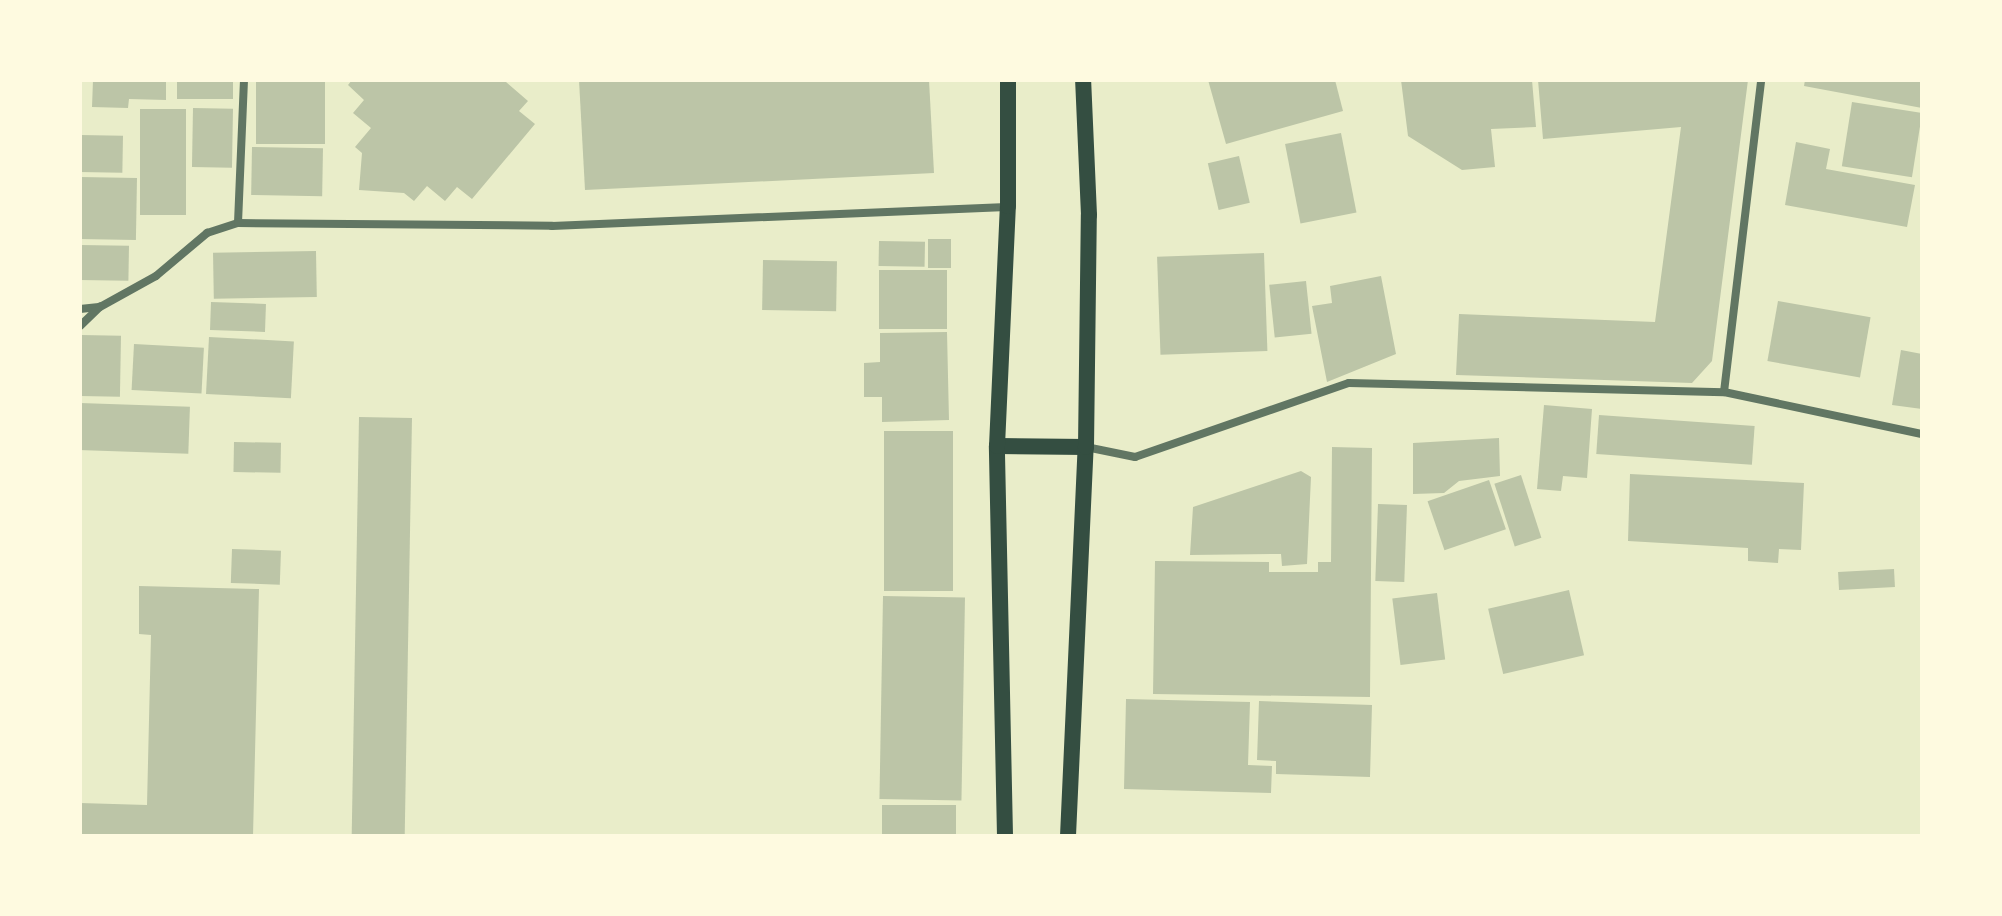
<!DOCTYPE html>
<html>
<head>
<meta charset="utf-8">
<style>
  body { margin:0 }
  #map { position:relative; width:2002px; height:916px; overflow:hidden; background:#e9edc9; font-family:"Varela Round",sans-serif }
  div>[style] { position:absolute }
  .building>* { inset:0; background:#bcc5a7; transform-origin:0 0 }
  .minor>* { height:8px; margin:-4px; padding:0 4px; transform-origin:4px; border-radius:4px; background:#617663 }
  .secondary>* { height:16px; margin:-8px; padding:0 8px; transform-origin:8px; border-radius:8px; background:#344e41 }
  span { translate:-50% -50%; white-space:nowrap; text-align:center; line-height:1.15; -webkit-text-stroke:7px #fefae0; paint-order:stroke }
  .frame { position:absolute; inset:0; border:82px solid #fefae0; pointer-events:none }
</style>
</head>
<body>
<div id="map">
  <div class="building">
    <div style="clip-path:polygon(93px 80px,166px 80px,166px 100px,129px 99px,128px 108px,92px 107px)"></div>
    <div style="left:177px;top:80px;width:56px;height:19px"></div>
    <div style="left:256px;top:80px;width:69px;height:64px"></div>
    <div style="clip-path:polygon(352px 80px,508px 80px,506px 82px,528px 101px,519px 111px,535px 124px,472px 199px,457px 187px,445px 201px,427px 186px,414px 201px,404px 193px,359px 190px,362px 153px,355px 147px,371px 128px,353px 113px,364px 100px,348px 85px)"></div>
    <div style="clip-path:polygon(579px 80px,929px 80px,934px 173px,585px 190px)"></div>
    <div style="clip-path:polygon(1208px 80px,1335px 80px,1343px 111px,1226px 144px)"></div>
    <div style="clip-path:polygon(1401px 80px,1532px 80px,1536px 127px,1491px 129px,1495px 167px,1462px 170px,1408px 136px)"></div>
    <div style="clip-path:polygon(1538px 80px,1748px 80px,1712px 361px,1692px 383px,1456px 375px,1459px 314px,1655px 322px,1681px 127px,1543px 139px)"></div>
    <div style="clip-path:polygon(1805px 80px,1922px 80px,1922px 108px,1804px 86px)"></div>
    <div style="left:1852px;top:102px;width:71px;height:65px;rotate:9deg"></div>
    <div style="left:193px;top:108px;width:40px;height:59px;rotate:1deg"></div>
    <div style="left:140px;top:109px;width:46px;height:106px"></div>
    <div style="left:1341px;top:133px;width:81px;height:57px;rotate:79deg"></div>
    <div style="left:80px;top:135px;width:43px;height:37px;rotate:1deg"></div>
    <div style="clip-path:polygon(1796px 142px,1830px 149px,1826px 169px,1915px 185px,1907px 227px,1785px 205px)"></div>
    <div style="left:252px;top:147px;width:71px;height:48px;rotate:1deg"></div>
    <div style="left:1239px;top:156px;width:48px;height:32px;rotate:77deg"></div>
    <div style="left:80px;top:177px;width:57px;height:62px;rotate:1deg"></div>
    <div style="left:928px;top:239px;width:23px;height:29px"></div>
    <div style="left:879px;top:241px;width:46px;height:25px;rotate:1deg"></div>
    <div style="left:80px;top:245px;width:49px;height:35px;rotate:1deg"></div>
    <div style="left:316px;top:251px;width:46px;height:103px;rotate:89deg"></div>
    <div style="left:1264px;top:253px;width:98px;height:107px;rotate:88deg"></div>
    <div style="left:763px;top:260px;width:74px;height:50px;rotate:1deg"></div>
    <div style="left:879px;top:270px;width:68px;height:59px"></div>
    <div style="clip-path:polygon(1381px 276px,1396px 354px,1327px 382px,1312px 306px,1332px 303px,1330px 286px)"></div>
    <div style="left:1306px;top:281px;width:53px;height:37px;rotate:84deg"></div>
    <div style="left:1778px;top:301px;width:94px;height:61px;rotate:10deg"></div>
    <div style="left:211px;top:302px;width:55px;height:28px;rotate:2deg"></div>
    <div style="clip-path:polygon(947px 332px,949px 420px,882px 422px,882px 397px,864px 397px,864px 363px,880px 362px,880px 333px)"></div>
    <div style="left:81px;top:335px;width:40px;height:61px;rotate:1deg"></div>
    <div style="left:209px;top:337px;width:85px;height:57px;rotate:3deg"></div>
    <div style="left:134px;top:344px;width:70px;height:46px;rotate:3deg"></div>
    <div style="clip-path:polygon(1901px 350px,1922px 354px,1922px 409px,1892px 405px)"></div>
    <div style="left:80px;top:403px;width:110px;height:47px;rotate:2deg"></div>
    <div style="clip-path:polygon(1544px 405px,1592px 409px,1587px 478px,1563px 476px,1561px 491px,1537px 489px)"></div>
    <div style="left:1599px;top:415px;width:156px;height:39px;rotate:4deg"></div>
    <div style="left:359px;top:417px;width:53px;height:419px;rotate:1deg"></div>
    <div style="left:884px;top:431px;width:69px;height:160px"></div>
    <div style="clip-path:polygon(1499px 438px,1500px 476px,1459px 481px,1444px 493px,1413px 494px,1413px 443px)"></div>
    <div style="left:234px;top:442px;width:47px;height:30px;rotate:1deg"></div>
    <div style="clip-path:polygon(1332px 447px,1372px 448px,1370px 697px,1153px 694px,1155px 561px,1269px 562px,1269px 572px,1318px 572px,1318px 562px,1331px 562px)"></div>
    <div style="clip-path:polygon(1301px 471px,1311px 477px,1307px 564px,1282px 566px,1281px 554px,1190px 555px,1193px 507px)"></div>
    <div style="clip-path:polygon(1630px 474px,1804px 483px,1801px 550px,1779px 549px,1778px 563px,1748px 561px,1748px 548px,1628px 541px)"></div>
    <div style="left:1521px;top:475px;width:66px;height:28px;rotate:72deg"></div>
    <div style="left:1489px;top:480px;width:52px;height:65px;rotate:71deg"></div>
    <div style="left:1378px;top:504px;width:29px;height:77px;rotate:2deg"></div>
    <div style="left:232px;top:549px;width:49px;height:34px;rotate:2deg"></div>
    <div style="left:1894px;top:569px;width:18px;height:56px;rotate:87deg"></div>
    <div style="clip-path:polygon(139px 586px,259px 589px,253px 836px,80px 836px,80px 803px,147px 805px,151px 635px,139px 634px)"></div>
    <div style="left:1569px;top:590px;width:67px;height:83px;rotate:77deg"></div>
    <div style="left:1437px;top:593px;width:67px;height:45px;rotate:83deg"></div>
    <div style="left:883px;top:596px;width:82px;height:203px;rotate:1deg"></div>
    <div style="clip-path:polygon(1126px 699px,1250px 702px,1248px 765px,1272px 766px,1271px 793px,1124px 789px)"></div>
    <div style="clip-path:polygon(1259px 701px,1372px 705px,1370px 777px,1276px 774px,1276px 761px,1257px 760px)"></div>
    <div style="left:882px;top:805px;width:74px;height:31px"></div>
  </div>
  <div class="minor">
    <div style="left:238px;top:223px;width:143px;rotate:-87.6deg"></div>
    <div style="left:80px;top:309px;width:19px;rotate:-6deg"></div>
    <div style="left:80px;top:326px;width:28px;rotate:-44deg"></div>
    <div style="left:100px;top:307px;width:64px;rotate:-29deg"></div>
    <div style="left:156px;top:276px;width:67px;rotate:-40.1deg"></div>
    <div style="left:207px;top:233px;width:33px;rotate:-18deg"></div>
    <div style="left:238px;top:223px;width:314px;rotate:0.5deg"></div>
    <div style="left:552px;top:226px;width:455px;rotate:-2.4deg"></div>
    <div style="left:1724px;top:392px;width:314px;rotate:-83.2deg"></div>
    <div style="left:1086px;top:447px;width:50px;rotate:11.5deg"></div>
    <div style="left:1135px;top:457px;width:226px;rotate:-19.1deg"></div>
    <div style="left:1349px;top:383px;width:375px;rotate:1.4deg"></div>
    <div style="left:1724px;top:392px;width:202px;rotate:12deg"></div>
  </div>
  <div class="secondary">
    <div style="left:997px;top:446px;width:89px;rotate:0.6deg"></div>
    <div style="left:1005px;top:836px;width:390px;rotate:-91.2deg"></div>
    <div style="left:997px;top:446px;width:240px;rotate:-87.4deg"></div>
    <div style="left:1008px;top:206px;width:126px;rotate:-90deg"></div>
    <div style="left:1068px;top:836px;width:389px;rotate:-87.4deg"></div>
    <div style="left:1086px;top:447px;width:232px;rotate:-89.3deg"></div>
    <div style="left:1089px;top:215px;width:135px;rotate:-92.5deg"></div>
  </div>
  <div class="frame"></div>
</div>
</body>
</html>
